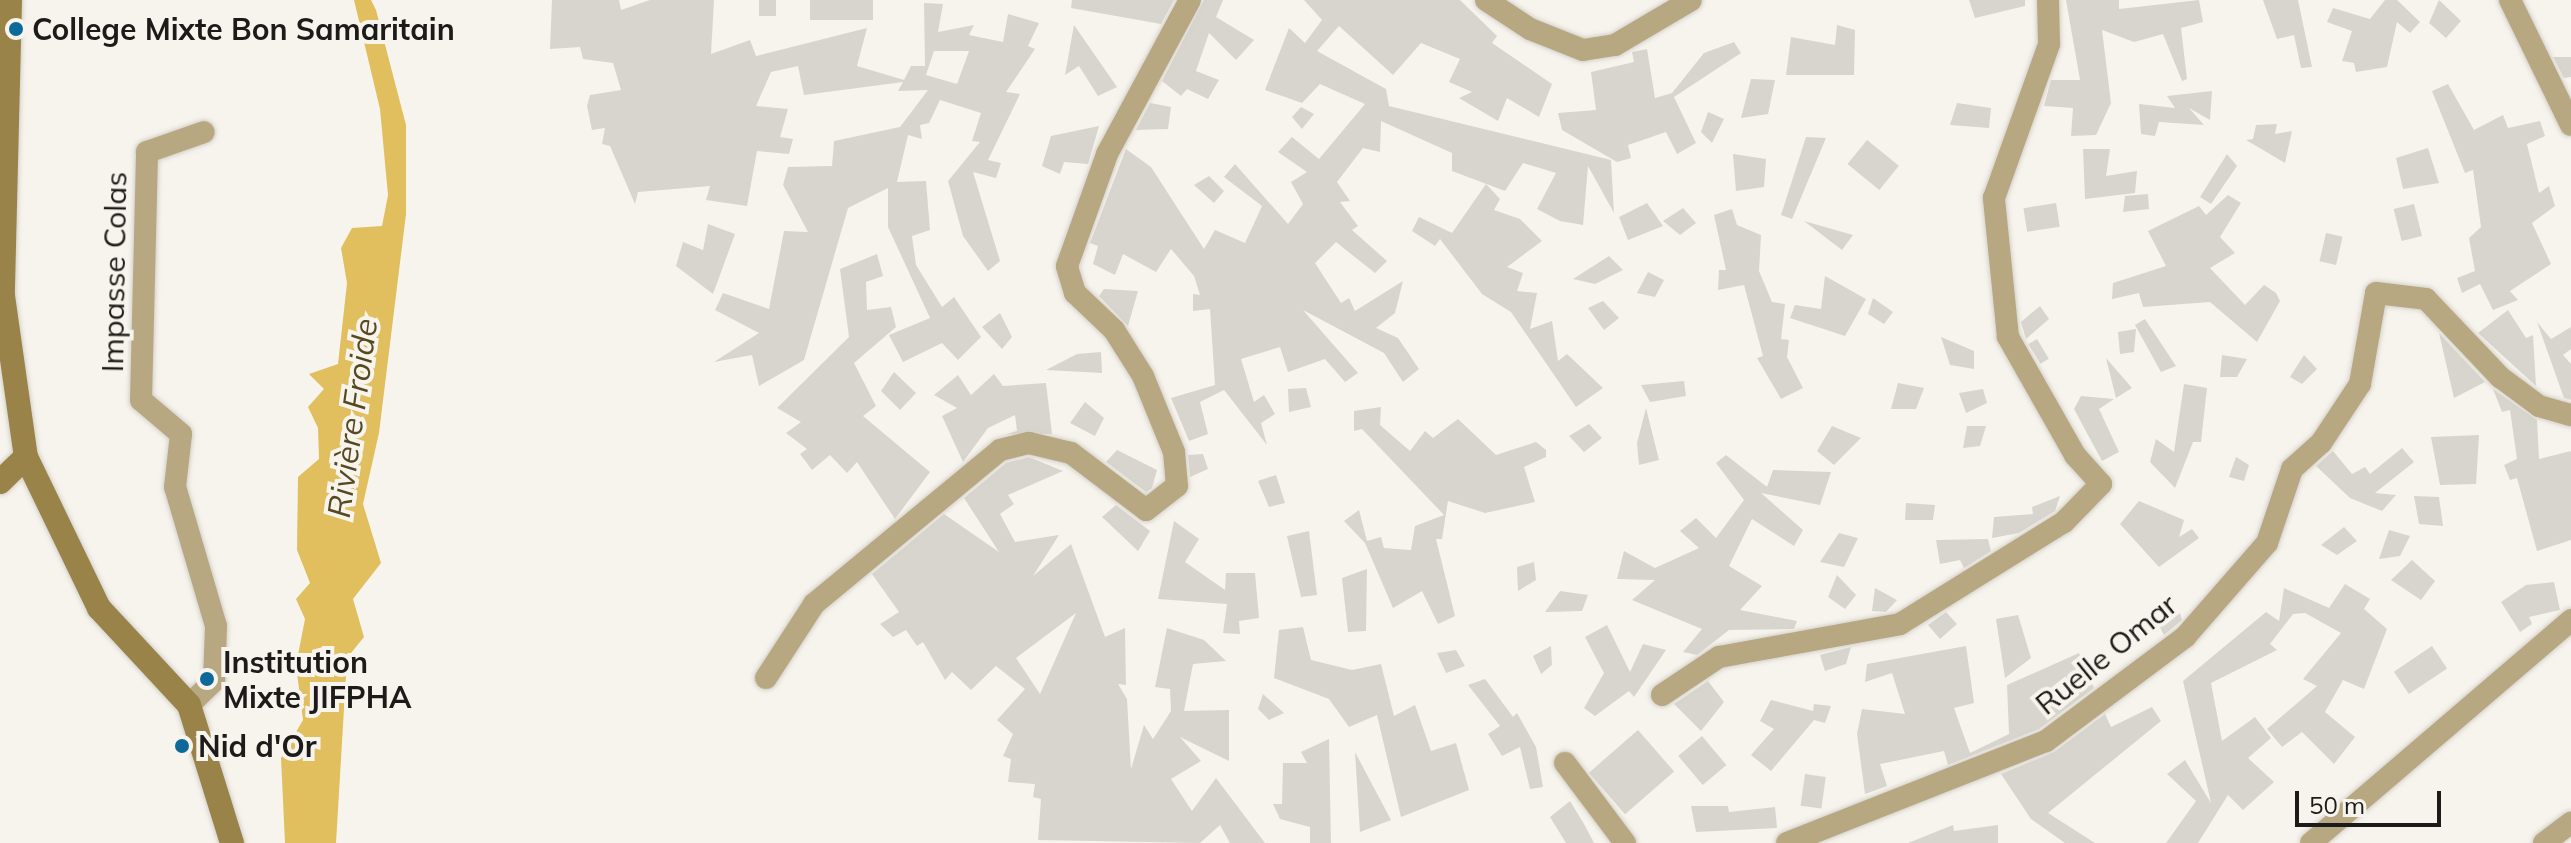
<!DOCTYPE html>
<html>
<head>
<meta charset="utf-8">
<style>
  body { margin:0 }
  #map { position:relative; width:2571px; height:843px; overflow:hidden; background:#f7f4ed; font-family:Mulish,sans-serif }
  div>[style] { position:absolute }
  .water>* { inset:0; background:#e1be5e }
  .building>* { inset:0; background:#d8d5ce; transform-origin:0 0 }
  .roads { filter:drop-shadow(0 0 2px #d4d1cb) drop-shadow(0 0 2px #d4d1cb) }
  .street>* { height:22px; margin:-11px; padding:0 11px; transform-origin:11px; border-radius:11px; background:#b7a882 }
  .secondary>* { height:24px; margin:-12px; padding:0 12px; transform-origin:12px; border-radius:12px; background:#998348 }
  .dots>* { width:22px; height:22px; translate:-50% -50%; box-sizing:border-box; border:4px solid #f7f4ed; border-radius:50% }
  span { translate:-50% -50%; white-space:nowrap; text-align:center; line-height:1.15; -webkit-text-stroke:8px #f7f4ed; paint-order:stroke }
  .poi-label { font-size:30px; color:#1c1b19; font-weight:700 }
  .left { translate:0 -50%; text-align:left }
  .street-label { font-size:30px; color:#1c1b19 }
  .water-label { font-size:32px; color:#574820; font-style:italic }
  .scale { position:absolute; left:2295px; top:791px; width:146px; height:36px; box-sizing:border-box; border:4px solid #1c1b19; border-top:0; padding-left:10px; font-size:24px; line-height:28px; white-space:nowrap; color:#1c1b19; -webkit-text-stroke:6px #f7f4ed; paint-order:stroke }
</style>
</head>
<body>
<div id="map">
  <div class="water">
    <div style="clip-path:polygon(354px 0,371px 0,376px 10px,406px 125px,406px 214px,379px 433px,363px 504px,381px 563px,353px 599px,364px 637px,347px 658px,336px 843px,285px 843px,281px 758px,303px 720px,296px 665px,305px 619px,296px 599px,310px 583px,297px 550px,298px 477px,319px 459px,318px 428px,308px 407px,324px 389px,309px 374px,338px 364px,347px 283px,341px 248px,352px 228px,382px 226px,388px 195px,380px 109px)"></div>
  </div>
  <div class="building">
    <div style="clip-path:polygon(evenodd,552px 0,619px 0,621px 10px,650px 0,714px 0,711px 54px,750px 40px,756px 56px,867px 28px,857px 66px,904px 80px,911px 66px,925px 66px,924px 3px,943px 4px,938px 32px,974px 25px,969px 35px,1003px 42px,1008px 14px,1039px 23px,1028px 46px,1035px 49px,1006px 92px,1020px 94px,988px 160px,1001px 163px,996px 178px,973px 172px,1000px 261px,988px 271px,963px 236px,948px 181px,980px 142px,972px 141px,981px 113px,940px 100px,929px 123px,920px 125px,922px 139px,908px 135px,897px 182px,926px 181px,930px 230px,912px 236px,916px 265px,942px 307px,954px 297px,981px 337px,958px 360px,942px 343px,903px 362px,889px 335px,930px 318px,888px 227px,888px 188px,848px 208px,804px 360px,759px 386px,752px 355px,714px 362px,759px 333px,715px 310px,723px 293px,769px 309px,784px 231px,808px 232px,783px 185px,788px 167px,832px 166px,834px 141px,900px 127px,928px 90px,898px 91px,903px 82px,804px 95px,798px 66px,771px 72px,756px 106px,788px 109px,780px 137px,793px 139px,789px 154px,757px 151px,747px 206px,706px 200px,710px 186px,638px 192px,635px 204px,610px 146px,602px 144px,605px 128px,592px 130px,587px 106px,590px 95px,621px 90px,613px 63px,583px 59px,580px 47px,550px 49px,552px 0,934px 51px,969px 51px,957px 84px,926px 75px,934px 51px)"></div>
    <div style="left:759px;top:0;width:17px;height:16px"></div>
    <div style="left:810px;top:0;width:63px;height:20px"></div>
    <div style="clip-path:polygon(1072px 0,1174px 0,1161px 24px,1071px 8px)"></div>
    <div style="clip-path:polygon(1204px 0,1223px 0,1216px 17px,1254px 40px,1236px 60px,1209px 33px,1196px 71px,1219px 80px,1208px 99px,1187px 89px,1181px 96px,1162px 81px)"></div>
    <div style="clip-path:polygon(1304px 0,1460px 0,1497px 36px,1492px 43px,1552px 84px,1539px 117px,1507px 98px,1498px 121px,1459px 98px,1472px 92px,1449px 82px,1460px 59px,1421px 43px,1393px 75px,1339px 26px,1317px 51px,1386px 89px,1389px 106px,1611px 160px,1614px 213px,1588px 166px,1583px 225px,1560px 221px,1537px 209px,1556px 173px,1523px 163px,1505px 191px,1452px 171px,1452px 153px,1381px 121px,1380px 152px,1363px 148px,1337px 182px,1350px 201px,1340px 202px,1358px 226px,1352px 230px,1387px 261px,1375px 273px,1336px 242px,1315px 263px,1341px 303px,1349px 298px,1355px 311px,1403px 281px,1395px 313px,1376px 328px,1398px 338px,1419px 369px,1403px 382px,1384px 353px,1303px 310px,1358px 373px,1345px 382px,1325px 359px,1288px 372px,1280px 347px,1241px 359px,1254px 402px,1264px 395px,1275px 414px,1261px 423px,1267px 445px,1224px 390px,1200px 402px,1208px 434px,1189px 441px,1171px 398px,1215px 385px,1210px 309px,1193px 311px,1193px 294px,1200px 295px,1194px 276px,1171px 249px,1156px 272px,1123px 254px,1115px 275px,1093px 264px,1098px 246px,1090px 243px,1126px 149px,1151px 167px,1204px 249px,1215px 230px,1245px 243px,1262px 206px,1224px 177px,1235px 164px,1288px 224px,1303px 204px,1291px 182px,1307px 172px,1278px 152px,1292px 137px,1319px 159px,1365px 104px,1320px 84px,1302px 103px,1265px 90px,1289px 28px,1305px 43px,1322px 20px)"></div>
    <div style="clip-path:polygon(1969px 0,2025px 0,2025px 6px,1975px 18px)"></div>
    <div style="clip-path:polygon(2066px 0,2119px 0,2119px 9px,2199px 0,2203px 22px,2181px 28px,2187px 79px,2182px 81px,2163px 34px,2134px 42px,2102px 30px,2111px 103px,2096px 135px,2071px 136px,2073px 108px,2044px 106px,2051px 80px,2080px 80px)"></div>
    <div style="clip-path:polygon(2263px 0,2298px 0,2312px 67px,2301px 68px,2294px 35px,2277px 39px)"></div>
    <div style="clip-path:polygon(2385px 0,2397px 0,2420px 22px,2410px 33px,2397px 22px,2387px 67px,2356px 72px,2354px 63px,2342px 61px,2352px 31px,2327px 22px,2333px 8px,2370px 19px)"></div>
    <div style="clip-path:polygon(2439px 0,2461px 21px,2446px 38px,2429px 23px)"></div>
    <div style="clip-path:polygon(1074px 25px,1117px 87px,1098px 96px,1079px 66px,1065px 75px)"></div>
    <div style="clip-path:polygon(1837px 25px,1855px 30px,1854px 75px,1786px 75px,1791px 37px,1835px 45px)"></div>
    <div style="clip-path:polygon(1734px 42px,1741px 53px,1674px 97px,1696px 143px,1677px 154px,1666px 132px,1628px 145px,1631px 158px,1617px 162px,1562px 130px,1558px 113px,1596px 110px,1591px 72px,1634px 62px,1632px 52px,1647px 49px,1655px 98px,1672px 93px,1704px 53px)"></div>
    <div style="clip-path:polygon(2553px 57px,2571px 57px,2571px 77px,2564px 78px)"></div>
    <div style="clip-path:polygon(1751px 79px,1775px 80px,1768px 114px,1741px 118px)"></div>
    <div style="clip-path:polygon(2448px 84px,2474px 130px,2503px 115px,2508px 128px,2540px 121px,2545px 136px,2527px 144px,2539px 193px,2549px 186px,2555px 206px,2532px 223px,2551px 264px,2510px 291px,2518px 300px,2493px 310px,2480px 284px,2462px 293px,2457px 278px,2475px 271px,2469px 238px,2481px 227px,2473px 170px,2465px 173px,2432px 91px)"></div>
    <div style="clip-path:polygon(2212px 91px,2210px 120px,2189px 108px,2204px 125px,2159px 122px,2155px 136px,2141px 134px,2139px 104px,2175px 108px,2167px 96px)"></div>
    <div style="clip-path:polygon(1150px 103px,1171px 107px,1168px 129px,1136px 130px)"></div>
    <div style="clip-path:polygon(1957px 103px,1991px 108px,1989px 128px,1950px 125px)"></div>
    <div style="clip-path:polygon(1301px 107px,1314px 114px,1302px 129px,1292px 117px)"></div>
    <div style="clip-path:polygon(1708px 112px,1724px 119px,1712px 143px,1701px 132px)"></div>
    <div style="clip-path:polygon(2277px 124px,2275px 134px,2292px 131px,2285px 163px,2246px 140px,2253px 139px,2256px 125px)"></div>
    <div style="clip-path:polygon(1099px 126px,1088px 164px,1064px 162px,1060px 174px,1042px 166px,1051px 136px)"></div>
    <div style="clip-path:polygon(1806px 137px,1826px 138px,1792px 219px,1781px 215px)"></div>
    <div style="left:1867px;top:140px;width:41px;height:31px;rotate:39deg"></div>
    <div style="clip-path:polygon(2428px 148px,2439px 183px,2403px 189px,2396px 158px)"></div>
    <div style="clip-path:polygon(2083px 149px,2110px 149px,2106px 176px,2137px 171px,2135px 193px,2085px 199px)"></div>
    <div style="clip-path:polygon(1733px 154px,1766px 159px,1764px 187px,1736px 191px)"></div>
    <div style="clip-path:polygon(2227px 154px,2237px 166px,2211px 204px,2200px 197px)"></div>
    <div style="clip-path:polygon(1209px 176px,1224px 191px,1214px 203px,1194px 185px)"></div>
    <div style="clip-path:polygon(1486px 184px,1500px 199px,1494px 210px,1520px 219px,1542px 241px,1507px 267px,1523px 273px,1517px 291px,1537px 293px,1530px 329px,1552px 321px,1558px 361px,1567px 354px,1603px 388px,1576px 407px,1511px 312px,1482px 294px,1440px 239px,1435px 246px,1412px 231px,1419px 217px,1452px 233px)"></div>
    <div style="clip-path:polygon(2148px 194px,2149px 209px,2123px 212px,2125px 196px)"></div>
    <div style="clip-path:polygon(2228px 195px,2241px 203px,2220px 237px,2235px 253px,2210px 268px,2245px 305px,2264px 285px,2276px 293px,2280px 301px,2257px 342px,2210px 302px,2143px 307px,2139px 293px,2112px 299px,2113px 283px,2166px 266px,2148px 231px,2199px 206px,2206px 215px)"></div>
    <div style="clip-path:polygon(1647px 203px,1663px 226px,1628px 240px,1619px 217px)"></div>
    <div style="left:2056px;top:203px;width:24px;height:33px;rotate:81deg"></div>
    <div style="left:2414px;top:204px;width:33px;height:21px;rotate:76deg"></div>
    <div style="clip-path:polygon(1683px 208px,1696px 223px,1680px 235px,1663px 221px)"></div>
    <div style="clip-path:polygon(1732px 209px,1737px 225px,1761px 235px,1759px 271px,1772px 302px,1785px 304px,1781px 339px,1789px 340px,1787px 357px,1803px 388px,1781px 399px,1757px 358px,1763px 356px,1744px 285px,1718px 290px,1719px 270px,1726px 270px,1714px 215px)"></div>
    <div style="clip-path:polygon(1804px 221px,1853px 235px,1842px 250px)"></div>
    <div style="clip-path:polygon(708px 224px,735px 234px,713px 294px,676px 266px,683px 242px,703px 250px)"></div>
    <div style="left:2326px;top:233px;width:17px;height:29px;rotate:13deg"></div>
    <div style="clip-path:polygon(877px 254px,883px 276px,866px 282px,867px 310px,891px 307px,896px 327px,854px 363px,876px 406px,863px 416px,930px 472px,895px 519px,857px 462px,847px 473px,830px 455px,812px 470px,800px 454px,807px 449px,786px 433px,801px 422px,777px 408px,849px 337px,840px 269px)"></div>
    <div style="clip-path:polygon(1609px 256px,1623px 270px,1595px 284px,1573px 279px)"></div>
    <div style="clip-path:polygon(1648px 272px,1664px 280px,1655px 297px,1637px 293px)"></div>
    <div style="clip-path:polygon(1825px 276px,1866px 299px,1845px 336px,1790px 318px,1795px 305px,1821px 309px)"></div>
    <div style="clip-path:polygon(1104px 289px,1138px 291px,1128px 326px,1099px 296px)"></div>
    <div style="clip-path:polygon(1873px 298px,1893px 312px,1884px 324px,1868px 314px)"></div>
    <div style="clip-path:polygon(1603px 301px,1619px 318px,1604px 330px,1588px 308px)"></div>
    <div style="clip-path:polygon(2040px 306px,2049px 319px,2026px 339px,2021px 322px)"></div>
    <div style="clip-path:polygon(2508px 310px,2526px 338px,2533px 335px,2536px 386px,2478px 333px)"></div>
    <div style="clip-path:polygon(1000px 313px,1012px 337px,1002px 349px,982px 327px)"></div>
    <div style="clip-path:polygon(2145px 319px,2176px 366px,2161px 372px,2135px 325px)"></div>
    <div style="clip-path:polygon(2537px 322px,2551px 339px,2571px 327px,2571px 349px,2563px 355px,2571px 364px,2571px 400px,2564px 398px)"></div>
    <div style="clip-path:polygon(2136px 329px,2134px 352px,2120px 354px,2118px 332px)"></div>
    <div style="clip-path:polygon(2439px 333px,2485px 382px,2454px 398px)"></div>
    <div style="clip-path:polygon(1941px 337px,1974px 351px,1974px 369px,1950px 365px)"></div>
    <div style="left:2037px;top:339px;width:23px;height:10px;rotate:59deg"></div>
    <div style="clip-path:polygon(1101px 352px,1102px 373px,1046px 370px,1077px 354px)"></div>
    <div style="clip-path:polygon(2222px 355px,2247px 359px,2237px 377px,2220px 377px)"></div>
    <div style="clip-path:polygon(2304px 355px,2317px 369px,2302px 384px,2290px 377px)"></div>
    <div style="clip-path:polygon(2106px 358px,2132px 388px,2116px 398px)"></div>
    <div style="clip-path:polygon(894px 372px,916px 393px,900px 410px,881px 391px)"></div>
    <div style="clip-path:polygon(994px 374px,1003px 386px,1046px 383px,1052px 434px,1007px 434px,1017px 431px,1015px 415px,988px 428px,963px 462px,942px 416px,957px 408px,934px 395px,958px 375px,971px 395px)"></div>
    <div style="clip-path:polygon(1684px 381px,1686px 396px,1650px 402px,1641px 385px)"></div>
    <div style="clip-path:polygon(1898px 383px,1924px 388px,1916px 409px,1891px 409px)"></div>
    <div style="clip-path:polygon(2184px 384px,2207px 388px,2201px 442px,2193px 442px,2175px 488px,2150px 462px,2156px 439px,2174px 452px)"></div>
    <div style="clip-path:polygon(1306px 388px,1311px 407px,1289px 412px,1288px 389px)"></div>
    <div style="clip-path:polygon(1983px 389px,1987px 403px,1966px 413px,1959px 393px)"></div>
    <div style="clip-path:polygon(2493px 389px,2537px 420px,2539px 459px,2571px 451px,2571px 540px,2537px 551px,2517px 478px,2510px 480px,2504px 465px,2517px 459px,2510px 410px,2502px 412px)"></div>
    <div style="clip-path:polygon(2081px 396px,2114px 399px,2099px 409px,2119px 452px,2102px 461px,2074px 409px)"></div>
    <div style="clip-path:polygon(1085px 402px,1104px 418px,1095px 436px,1070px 423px)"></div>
    <div style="clip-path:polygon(1381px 407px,1380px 425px,1410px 451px,1425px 431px,1433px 438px,1458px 419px,1496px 455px,1536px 442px,1546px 450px,1546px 457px,1524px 467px,1535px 502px,1485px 513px,1448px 501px,1442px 539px,1436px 539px,1455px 616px,1438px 624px,1422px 591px,1393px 608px,1365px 543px,1344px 521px,1359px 510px,1367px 541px,1381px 537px,1384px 548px,1411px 550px,1415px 526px,1444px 515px,1362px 429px,1354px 431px,1354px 411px)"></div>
    <div style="clip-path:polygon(1646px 408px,1659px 460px,1639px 465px,1637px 443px)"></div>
    <div style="clip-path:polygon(1589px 424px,1602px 438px,1584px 452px,1569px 436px)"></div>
    <div style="clip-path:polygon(1832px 426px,1861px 438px,1834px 465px,1817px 451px)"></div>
    <div style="clip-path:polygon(1967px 426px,1986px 426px,1980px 446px,1963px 448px)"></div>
    <div style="clip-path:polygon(2479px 435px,2476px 484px,2440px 485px,2431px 437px)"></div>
    <div style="clip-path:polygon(2402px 448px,2414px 462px,2375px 493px,2396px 495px,2382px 511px,2350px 498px,2316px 466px,2333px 451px,2352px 474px,2365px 467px,2370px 474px)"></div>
    <div style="clip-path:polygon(1117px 450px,1157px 470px,1152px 488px,1146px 492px,1106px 462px)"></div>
    <div style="clip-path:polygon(1203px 454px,1208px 469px,1190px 477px,1188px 455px)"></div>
    <div style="clip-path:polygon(1726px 455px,1767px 487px,1773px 470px,1831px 472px,1820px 505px,1761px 493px,1803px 530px,1794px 546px,1752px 519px,1729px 566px,1762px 586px,1740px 610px,1797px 621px,1794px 629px,1729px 630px,1697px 655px,1683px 652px,1702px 629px,1632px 600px,1655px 580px,1617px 579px,1624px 551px,1655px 568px,1699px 548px,1680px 531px,1696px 518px,1716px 538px,1744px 500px,1716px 463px)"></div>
    <div style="clip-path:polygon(evenodd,1029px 457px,1063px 471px,1008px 495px,1014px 504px,1000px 514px,1015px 542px,1059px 535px,1033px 576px,1071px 544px,1105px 637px,1125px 628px,1126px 685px,1118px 684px,1127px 699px,1131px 769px,1144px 725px,1153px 739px,1171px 711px,1170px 689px,1155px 687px,1167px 628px,1204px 640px,1226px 661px,1193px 664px,1184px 711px,1229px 710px,1229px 761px,1180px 737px,1201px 761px,1171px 779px,1192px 811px,1216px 778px,1265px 843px,1230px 843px,1220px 825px,1200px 843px,1038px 840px,1041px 799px,1033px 797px,1035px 784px,1008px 782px,1011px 759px,1003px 756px,1013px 734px,997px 720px,1025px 689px,996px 666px,971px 690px,952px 672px,945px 680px,923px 642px,917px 646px,906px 630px,893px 637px,880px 624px,899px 612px,872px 574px,944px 514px,999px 552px,964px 498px,1006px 463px,1029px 457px,1076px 613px,1040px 694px,1016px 658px,1076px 613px)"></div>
    <div style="clip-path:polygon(2236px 457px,2249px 465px,2244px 481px,2229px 477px)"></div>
    <div style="clip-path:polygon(1276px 475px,1285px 503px,1269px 507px,1258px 481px)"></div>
    <div style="clip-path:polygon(2060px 496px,2055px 511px,2019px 533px,1992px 538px,1994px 517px,2033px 514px,2032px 507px)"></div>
    <div style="clip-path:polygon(2414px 496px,2439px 497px,2443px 526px,2419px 524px)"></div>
    <div style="clip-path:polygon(2139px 501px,2184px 520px,2179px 537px,2192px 529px,2199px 538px,2159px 567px,2120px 524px)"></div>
    <div style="clip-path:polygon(1906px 503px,1935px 505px,1933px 520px,1905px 520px)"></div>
    <div style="clip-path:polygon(1116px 505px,1150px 531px,1138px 551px,1102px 517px)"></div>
    <div style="clip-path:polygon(1174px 521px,1199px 539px,1185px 562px,1225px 590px,1226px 573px,1255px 573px,1259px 618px,1239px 621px,1240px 634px,1223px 633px,1227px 604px,1158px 599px)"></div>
    <div style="clip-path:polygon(2344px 527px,2357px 541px,2337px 555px,2321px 545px)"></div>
    <div style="clip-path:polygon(2389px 530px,2410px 536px,2400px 556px,2379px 559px)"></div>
    <div style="clip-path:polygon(1309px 531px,1317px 595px,1301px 597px,1287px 536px)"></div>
    <div style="clip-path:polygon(1839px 533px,1858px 538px,1844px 567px,1820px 562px)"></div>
    <div style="clip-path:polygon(1988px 539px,1991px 551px,1964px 568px,1960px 560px,1940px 564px,1936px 540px)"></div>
    <div style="clip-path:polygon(2412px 560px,2435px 581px,2421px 600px,2391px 580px)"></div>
    <div style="clip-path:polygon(1534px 562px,1536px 580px,1518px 591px,1517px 567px)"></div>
    <div style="clip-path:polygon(1367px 569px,1366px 631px,1348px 632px,1342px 578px)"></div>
    <div style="clip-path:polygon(1837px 575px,1856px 595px,1845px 609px,1828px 597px)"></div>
    <div style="clip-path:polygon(2554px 582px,2560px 610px,2529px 617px,2532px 624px,2520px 632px,2501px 602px,2526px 585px)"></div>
    <div style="clip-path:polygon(2345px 584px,2370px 599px,2364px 609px,2387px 629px,2364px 689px,2343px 680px,2325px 712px,2355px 737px,2334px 764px,2302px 732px,2282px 747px,2267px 729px,2317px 686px,2303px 679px,2341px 633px,2305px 613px,2293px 614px,2270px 644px,2277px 650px,2211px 683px,2222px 741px,2255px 717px,2271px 738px,2248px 758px,2274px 782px,2243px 810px,2228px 795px,2198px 843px,2166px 843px,2196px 801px,2167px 774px,2185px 760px,2211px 803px,2183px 681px,2266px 612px,2279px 621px,2284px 588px,2329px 608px)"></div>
    <div style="clip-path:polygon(1875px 588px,1897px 600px,1886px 612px,1872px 611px)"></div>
    <div style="clip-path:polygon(1560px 591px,1588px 595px,1582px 611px,1545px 612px)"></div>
    <div style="clip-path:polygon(1946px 612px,1957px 624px,1940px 639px,1928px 625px)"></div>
    <div style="clip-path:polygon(2180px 613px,2182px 620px,2164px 635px,2158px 624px)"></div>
    <div style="clip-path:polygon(2018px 615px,2031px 658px,2005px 678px,1996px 619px)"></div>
    <div style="clip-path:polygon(1607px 625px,1630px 672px,1643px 644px,1666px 650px,1634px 697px,1629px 691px,1595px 716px,1584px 708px,1604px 673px,1585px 637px)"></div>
    <div style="clip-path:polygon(1303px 627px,1311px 660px,1352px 670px,1381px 664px,1394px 716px,1415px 705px,1431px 751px,1456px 743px,1469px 790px,1401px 817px,1377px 715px,1349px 727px,1329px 699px,1274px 678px,1279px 630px)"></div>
    <div style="clip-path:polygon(1551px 646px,1552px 665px,1541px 674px,1533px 656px)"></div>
    <div style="clip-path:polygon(1966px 646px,1974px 703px,1954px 708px,1970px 753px,2009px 734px,2007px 685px,2079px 653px,2094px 688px,2039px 729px,1948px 765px,1944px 751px,1880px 764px,1887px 786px,1865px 794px,1857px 734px,1862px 709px,1905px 714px,1892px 673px,1865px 682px,1867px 664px)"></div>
    <div style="left:2432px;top:646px;width:27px;height:46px;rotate:56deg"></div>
    <div style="clip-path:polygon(1851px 647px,1846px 664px,1825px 671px,1820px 655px)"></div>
    <div style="clip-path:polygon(1456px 650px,1465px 666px,1446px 673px,1437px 653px)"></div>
    <div style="clip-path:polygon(1485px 679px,1513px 717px,1517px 713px,1536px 747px,1543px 787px,1530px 789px,1520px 747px,1502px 756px,1488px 734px,1500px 726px,1468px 685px)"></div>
    <div style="clip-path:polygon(1708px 681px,1724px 702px,1701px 731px,1674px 704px)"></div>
    <div style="clip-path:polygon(1263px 694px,1284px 713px,1269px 720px,1258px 709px)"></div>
    <div style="clip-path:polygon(1771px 700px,1813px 711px,1814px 704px,1831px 706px,1825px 723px,1814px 720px,1771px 771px,1751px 755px,1774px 729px,1760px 721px)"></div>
    <div style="clip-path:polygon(2152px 707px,2161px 721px,2048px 813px,2095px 843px,2065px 843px,2031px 819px,2001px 774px,2054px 752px,2105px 714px,2111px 727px)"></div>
    <div style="left:1638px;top:730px;width:55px;height:65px;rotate:49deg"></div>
    <div style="left:1702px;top:736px;width:38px;height:31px;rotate:50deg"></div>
    <div style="clip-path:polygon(1329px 739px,1331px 843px,1310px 843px,1310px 827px,1280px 819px,1273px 804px,1282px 804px,1283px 763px,1307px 763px,1301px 752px)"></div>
    <div style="clip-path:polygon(1355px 752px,1391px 820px,1360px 832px)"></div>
    <div style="left:1805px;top:774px;width:21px;height:32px;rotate:8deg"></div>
    <div style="clip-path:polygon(1570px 801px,1584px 824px,1594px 843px,1566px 843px,1550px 817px)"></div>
    <div style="clip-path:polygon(1691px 806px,1728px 806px,1729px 812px,1775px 807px,1777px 828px,1696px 832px)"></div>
    <div style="clip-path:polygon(1953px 825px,1954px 831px,1998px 825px,1998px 843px,1908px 843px)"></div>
  </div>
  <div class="roads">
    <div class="street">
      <div style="left:1486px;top:0;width:53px;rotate:33.4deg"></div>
      <div style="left:1530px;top:29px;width:57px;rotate:21.6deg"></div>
      <div style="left:1583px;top:50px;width:32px;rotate:-9deg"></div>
      <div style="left:1615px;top:45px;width:88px;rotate:-30.6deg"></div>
      <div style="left:2510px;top:0;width:139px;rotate:64deg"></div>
      <div style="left:766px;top:678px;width:88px;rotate:-57deg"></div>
      <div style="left:814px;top:604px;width:241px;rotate:-39.6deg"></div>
      <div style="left:1000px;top:450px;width:30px;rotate:-14deg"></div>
      <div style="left:1029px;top:443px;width:43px;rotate:13.4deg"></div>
      <div style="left:1071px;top:453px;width:94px;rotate:37.2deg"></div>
      <div style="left:1146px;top:510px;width:39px;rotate:-38deg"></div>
      <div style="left:1177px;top:486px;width:34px;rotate:-95deg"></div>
      <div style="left:1174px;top:452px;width:82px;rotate:-112.2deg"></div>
      <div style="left:1143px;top:376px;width:54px;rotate:-122.2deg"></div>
      <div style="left:1114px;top:330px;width:54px;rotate:-136.5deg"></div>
      <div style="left:1075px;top:293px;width:28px;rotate:-107deg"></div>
      <div style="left:1067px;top:266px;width:119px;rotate:-70.3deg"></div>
      <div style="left:1107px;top:154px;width:175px;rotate:-61.7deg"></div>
      <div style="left:1662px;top:695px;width:69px;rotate:-33.7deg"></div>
      <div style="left:1719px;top:657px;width:184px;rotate:-10.3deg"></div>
      <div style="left:1900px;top:624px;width:193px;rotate:-31.9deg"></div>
      <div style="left:2064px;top:522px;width:53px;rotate:-45.8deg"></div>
      <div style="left:2101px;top:484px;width:39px;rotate:-132deg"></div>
      <div style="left:2075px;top:455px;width:136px;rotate:-119.6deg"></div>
      <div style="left:2008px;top:337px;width:140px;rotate:-95.8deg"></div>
      <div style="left:1994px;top:198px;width:164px;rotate:-70.3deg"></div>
      <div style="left:2049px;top:44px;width:44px;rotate:-91.3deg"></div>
      <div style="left:189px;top:705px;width:35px;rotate:-44deg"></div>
      <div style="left:214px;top:681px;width:55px;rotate:-87.9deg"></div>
      <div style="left:216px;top:626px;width:145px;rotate:-106.4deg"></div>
      <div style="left:175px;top:487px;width:53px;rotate:-83.5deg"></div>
      <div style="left:181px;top:434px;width:52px;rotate:-139.6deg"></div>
      <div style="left:141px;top:400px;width:248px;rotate:-88.6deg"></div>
      <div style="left:147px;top:152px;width:60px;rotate:-19.3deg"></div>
      <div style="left:1565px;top:763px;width:100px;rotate:53.1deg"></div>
      <div style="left:1787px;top:843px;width:278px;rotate:-21.5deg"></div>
      <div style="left:2046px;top:741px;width:174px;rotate:-36.8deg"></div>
      <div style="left:2185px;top:637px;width:125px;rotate:-48.9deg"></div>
      <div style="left:2267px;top:543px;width:78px;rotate:-71.3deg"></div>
      <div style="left:2292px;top:469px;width:39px;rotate:-42deg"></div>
      <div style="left:2321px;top:443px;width:71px;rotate:-56.5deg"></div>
      <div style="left:2360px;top:384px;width:92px;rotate:-80deg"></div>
      <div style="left:2376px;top:293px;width:50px;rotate:6.8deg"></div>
      <div style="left:2426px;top:299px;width:108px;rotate:46.5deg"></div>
      <div style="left:2500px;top:377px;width:49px;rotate:36.6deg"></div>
      <div style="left:2539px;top:406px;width:33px;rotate:16deg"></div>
      <div style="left:2311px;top:843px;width:343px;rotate:-40.6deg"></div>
      <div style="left:2544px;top:843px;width:34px;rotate:-37deg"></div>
    </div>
    <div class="secondary">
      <div style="left:10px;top:0;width:296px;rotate:91.4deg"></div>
      <div style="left:3px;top:296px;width:163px;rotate:81.9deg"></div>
      <div style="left:26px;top:457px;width:168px;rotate:64.2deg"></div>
      <div style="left:99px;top:608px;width:132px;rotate:47.1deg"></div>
      <div style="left:189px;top:705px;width:145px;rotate:72.7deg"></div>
      <div style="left:0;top:482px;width:36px;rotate:-44deg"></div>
    </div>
  </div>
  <div class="dots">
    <div style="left:16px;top:29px;background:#0d6999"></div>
    <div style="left:207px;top:679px;background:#0d6999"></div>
    <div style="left:182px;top:746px;background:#0d6999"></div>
  </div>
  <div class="poi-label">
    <span class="left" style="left:32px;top:29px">College Mixte Bon Samaritain</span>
    <span class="left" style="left:223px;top:679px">Institution<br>Mixte JIFPHA</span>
    <span class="left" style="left:198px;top:746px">Nid d'Or</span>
  </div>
  <div class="street-label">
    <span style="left:114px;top:272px;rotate:-89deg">Impasse Colas</span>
    <span style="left:2106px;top:654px;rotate:-39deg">Ruelle Omar</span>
  </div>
  <div class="water-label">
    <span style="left:352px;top:418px;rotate:-82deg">Rivière Froide</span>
  </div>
  <div class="scale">50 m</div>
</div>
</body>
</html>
